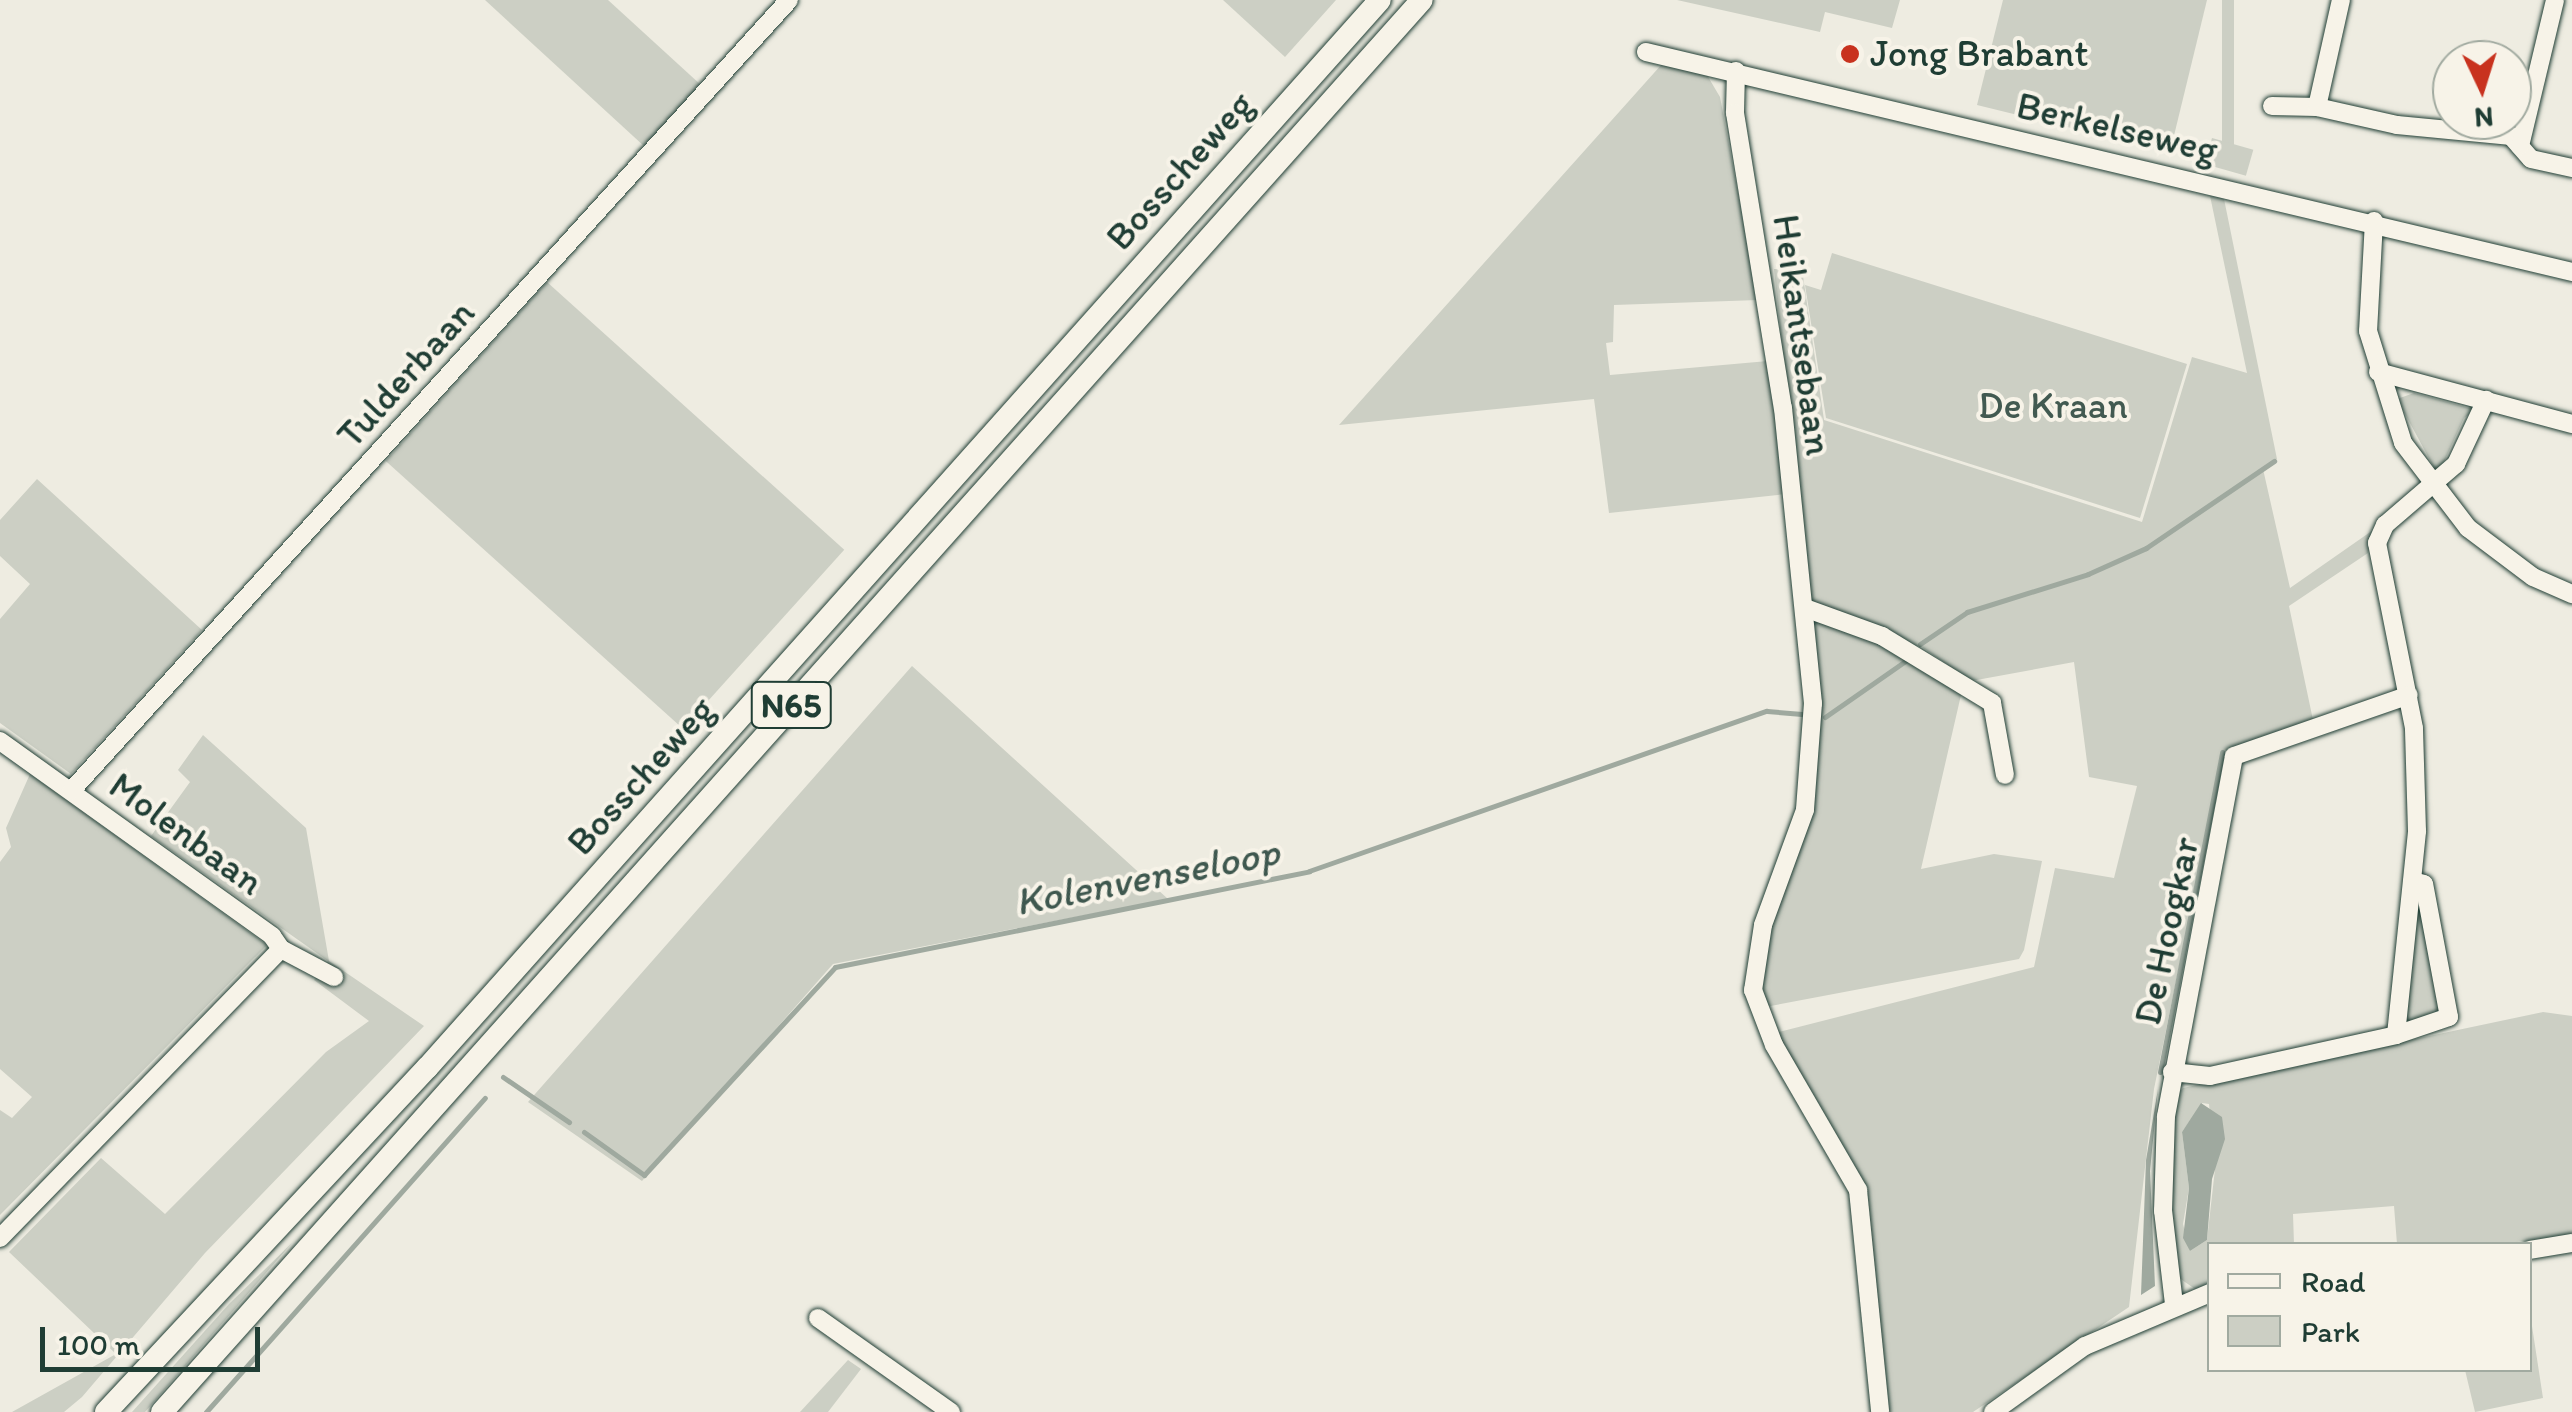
<!DOCTYPE html>
<html>
<head>
<meta charset="utf-8">
<style>
  body { margin:0 }
  #map { position:relative; width:2572px; height:1412px; overflow:hidden; background:#eeece1; font-family:Itim,sans-serif }
  div>[style] { position:absolute }
  .green>* { inset:0; background:#cccfc4; transform-origin:0 0 }
  .water>* { inset:0; background:#9fa99f }
  .stream>* { height:5px; margin:-2.5px; padding:0 2.5px; transform-origin:2.5px; border-radius:2.5px; background:#9fa99f }
  .roads { filter:drop-shadow(0 0 2px #1f3d34) drop-shadow(0 0 2px #1f3d34) }
  .minor>* { height:18px; margin:-9px; padding:0 9px; transform-origin:9px; border-radius:9px; background:#f7f3e8 }
  .major>* { height:22px; margin:-11px; padding:0 11px; transform-origin:11px; border-radius:11px; background:#f7f3e8 }
  .dots>* { width:28px; height:28px; translate:-50% -50%; box-sizing:border-box; border:5px solid #f7f3e8; border-radius:50% }
  span { translate:-50% -50%; white-space:nowrap; text-align:center; line-height:1.15; -webkit-text-stroke:8px #f7f3e8; paint-order:stroke }
  .shield-label span { padding:2px 8px; background:#f7f3e8; border:2px solid; border-radius:8px; -webkit-text-stroke-width:0 }
  .shield-label { font-size:35px; color:#1f3d34; font-weight:700 }
  .poi-label { font-size:38px; color:#1f3d34 }
  .left { translate:0 -50%; text-align:left }
  .street-label { font-size:38px; color:#1f3d34 }
  .park-label { font-size:38px; color:#425a51 }
  .water-label { font-size:40px; color:#3f584f; font-style:italic }
  .legend { position:absolute; left:2207px; top:1242px; width:325px; height:130px; box-sizing:border-box; background:#f7f3e8; border:2px solid #a1aaa0; margin:0; padding:12px 18px; list-style:none; font-size:30px; color:#1f3d34 }
  .legend li { display:flex; align-items:center; gap:20px; height:50px }
  .legend b { width:50px; border:2px solid #a1aaa0 }
  .north { position:absolute; left:2432px; top:40px; width:100px; height:100px; box-sizing:border-box; background:#f7f3e8; border:2px solid #a1aaa0; border-radius:50%; rotate:176deg; font-size:28px; font-weight:700; line-height:40px; text-align:center; color:#1f3d34 }
  .north::after { content:''; display:block; margin:auto; width:35px; height:45px; background:#c8321e; clip-path:polygon(50% 0,100% 100%,50% 72%,0 100%) }
  .scale { position:absolute; left:40px; top:1327px; width:220px; height:45px; box-sizing:border-box; border:5px solid #1f3d34; border-top:0; padding-left:12px; font-size:30px; line-height:35px; white-space:nowrap; color:#1f3d34; -webkit-text-stroke:8px #f7f3e8; paint-order:stroke }
</style>
</head>
<body>
<div id="map">
  <div class="green">
    <div style="clip-path:polygon(485px 0,608px 0,701px 85px,645px 147px)"></div>
    <div style="clip-path:polygon(1223px 0,1336px 0,1285px 57px)"></div>
    <div style="clip-path:polygon(1677px 0,1900px 0,1892px 28px,1825px 12px,1820px 32px)"></div>
    <div style="clip-path:polygon(2003px 0,2207px 0,2170px 152px,1977px 105px)"></div>
    <div style="left:2222px;top:0;width:12px;height:162px"></div>
    <div style="clip-path:polygon(1662px 64px,1707px 75px,1720px 97px,1758px 300px,1614px 305px,1613px 342px,1606px 343px,1610px 375px,1768px 361px,1786px 494px,1609px 513px,1594px 399px,1339px 425px)"></div>
    <div style="left:2212px;top:138px;width:43px;height:27px;rotate:16deg"></div>
    <div style="clip-path:polygon(2209px 191px,2223px 194px,2277px 459px,2263px 469px,2290px 588px,2376px 528px,2368px 553px,2289px 606px,2313px 720px,2223px 751px,2154px 1089px,2129px 1307px,1973px 1412px,1887px 1412px,1869px 1207px,1775px 1033px,2034px 967px,2055px 868px,2114px 878px,2137px 786px,2089px 777px,2074px 662px,1971px 681px,1919px 645px,1906px 655px,1961px 695px,1921px 869px,1994px 854px,2042px 861px,2024px 950px,2019px 959px,1765px 1007px,1760px 956px,1796px 853px,1818px 696px,1774px 269px,1802px 269px,1824px 420px,2142px 522px,2192px 357px,2247px 373px)"></div>
    <div style="clip-path:polygon(1832px 253px,2187px 364px,2140px 518px,1826px 418px,1805px 285px,1821px 290px)"></div>
    <div style="left:547px;top:282px;width:400px;height:241px;rotate:42deg"></div>
    <div style="clip-path:polygon(2414px 393px,2476px 410px,2464px 418px,2438px 475px,2397px 399px)"></div>
    <div style="clip-path:polygon(37px 479px,202px 630px,71px 774px,0 723px,0 619px,30px 584px,0 556px,0 520px)"></div>
    <div style="clip-path:polygon(912px 666px,1168px 899px,833px 964px,642px 1181px,528px 1102px)"></div>
    <div style="clip-path:polygon(203px 735px,306px 828px,329px 961px,424px 1026px,205px 1253px,82px 1397px,64px 1412px,12px 1412px,116px 1354px,9px 1252px,101px 1158px,165px 1214px,326px 1052px,369px 1021px,314px 980px,328px 961px,151px 836px,190px 782px,178px 770px)"></div>
    <div style="clip-path:polygon(30px 774px,267px 945px,0 1215px,0 1110px,12px 1118px,32px 1097px,0 1069px,0 862px,11px 847px,6px 828px)"></div>
    <div style="clip-path:polygon(2417px 896px,2444px 1012px,2404px 1024px)"></div>
    <div style="clip-path:polygon(evenodd,2543px 1012px,2572px 1016px,2572px 1235px,2502px 1244px,2397px 1244px,2394px 1206px,2293px 1214px,2294px 1244px,2210px 1244px,2209px 1285px,2195px 1289px,2175px 1275px,2168px 1182px,2174px 1098px,2183px 1088px,2543px 1012px,2202px 1103px,2209px 1104px,2215px 1169px,2207px 1240px,2190px 1251px,2183px 1224px,2189px 1188px,2182px 1132px,2202px 1103px)"></div>
    <div style="clip-path:polygon(292px 1243px,145px 1412px,132px 1412px,229px 1304px)"></div>
    <div style="clip-path:polygon(2530px 1313px,2543px 1398px,2475px 1412px,2465px 1370px,2530px 1370px)"></div>
    <div style="clip-path:polygon(848px 1360px,861px 1369px,828px 1412px,800px 1412px)"></div>
  </div>
  <div class="water">
    <div style="clip-path:polygon(2158px 1089px,2150px 1171px,2155px 1286px,2141px 1295px,2146px 1160px)"></div>
    <div style="clip-path:polygon(2201px 1103px,2222px 1117px,2225px 1139px,2212px 1179px,2207px 1240px,2190px 1251px,2183px 1238px,2189px 1188px,2182px 1132px)"></div>
  </div>
  <div class="stream">
    <div style="left:1920px;top:644px;width:57px;rotate:-34.2deg"></div>
    <div style="left:1967px;top:612px;width:127px;rotate:-17.4deg"></div>
    <div style="left:2088px;top:574px;width:64px;rotate:-24.1deg"></div>
    <div style="left:2146px;top:548px;width:155px;rotate:-34.2deg"></div>
    <div style="left:1825px;top:717px;width:101px;rotate:-34.9deg"></div>
    <div style="left:2160px;top:1072px;width:326px;rotate:-79deg"></div>
    <div style="left:503px;top:1077px;width:80px;rotate:34.3deg"></div>
    <div style="left:584px;top:1132px;width:74px;rotate:35.6deg"></div>
    <div style="left:644px;top:1175px;width:282px;rotate:-47.4deg"></div>
    <div style="left:835px;top:967px;width:484px;rotate:-11.4deg"></div>
    <div style="left:1309px;top:871px;width:485px;rotate:-19.3deg"></div>
    <div style="left:1767px;top:711px;width:35px;rotate:5deg"></div>
    <div style="left:206px;top:1412px;width:420px;rotate:-48.4deg"></div>
  </div>
  <div class="roads">
    <div class="minor">
      <div style="left:1646px;top:52px;width:952px;rotate:13.36deg"></div>
      <div style="left:1736px;top:71px;width:42px;rotate:91.4deg"></div>
      <div style="left:1735px;top:113px;width:299px;rotate:80.8deg"></div>
      <div style="left:1783px;top:408px;width:297px;rotate:84.2deg"></div>
      <div style="left:1813px;top:703px;width:107px;rotate:94.3deg"></div>
      <div style="left:1805px;top:810px;width:122px;rotate:110.1deg"></div>
      <div style="left:1763px;top:925px;width:66px;rotate:98.7deg"></div>
      <div style="left:1753px;top:990px;width:59px;rotate:69.1deg"></div>
      <div style="left:1774px;top:1045px;width:168px;rotate:59.9deg"></div>
      <div style="left:1858px;top:1190px;width:223px;rotate:84.3deg"></div>
      <div style="left:2272px;top:106px;width:45px;rotate:1.3deg"></div>
      <div style="left:2317px;top:107px;width:82px;rotate:12.7deg"></div>
      <div style="left:2397px;top:125px;width:115px;rotate:5.5deg"></div>
      <div style="left:2511px;top:136px;width:30px;rotate:49deg"></div>
      <div style="left:2531px;top:159px;width:42px;rotate:12.4deg"></div>
      <div style="left:2317px;top:107px;width:110px;rotate:-77.4deg"></div>
      <div style="left:2520px;top:146px;width:150px;rotate:-76.5deg"></div>
      <div style="left:2374px;top:221px;width:110px;rotate:93.1deg"></div>
      <div style="left:2368px;top:331px;width:117px;rotate:72.6deg"></div>
      <div style="left:2403px;top:443px;width:107px;rotate:52.6deg"></div>
      <div style="left:2468px;top:528px;width:81px;rotate:37deg"></div>
      <div style="left:2533px;top:577px;width:43px;rotate:23.6deg"></div>
      <div style="left:2378px;top:372px;width:201px;rotate:15deg"></div>
      <div style="left:1805px;top:608px;width:82px;rotate:20deg"></div>
      <div style="left:1882px;top:636px;width:129px;rotate:31.3deg"></div>
      <div style="left:1992px;top:703px;width:73px;rotate:79.8deg"></div>
      <div style="left:0;top:741px;width:335px;rotate:35.6deg"></div>
      <div style="left:272px;top:936px;width:16px;rotate:55deg"></div>
      <div style="left:281px;top:949px;width:60px;rotate:27.8deg"></div>
      <div style="left:71px;top:791px;width:1068px;rotate:-47.77deg"></div>
      <div style="left:2396px;top:1035px;width:56px;rotate:-18.8deg"></div>
      <div style="left:2449px;top:1017px;width:135px;rotate:-100.6deg"></div>
      <div style="left:2424px;top:884px;width:12px;rotate:-166deg"></div>
      <div style="left:2172px;top:1072px;width:38px;rotate:6deg"></div>
      <div style="left:2210px;top:1076px;width:190px;rotate:-12.4deg"></div>
      <div style="left:2396px;top:1035px;width:205px;rotate:-84.1deg"></div>
      <div style="left:2417px;top:831px;width:103px;rotate:-91.7deg"></div>
      <div style="left:2414px;top:728px;width:189px;rotate:-101.3deg"></div>
      <div style="left:2377px;top:543px;width:20px;rotate:-66deg"></div>
      <div style="left:2385px;top:525px;width:94px;rotate:-40.7deg"></div>
      <div style="left:2456px;top:464px;width:71px;rotate:-64.9deg"></div>
      <div style="left:0;top:1238px;width:403px;rotate:-45.8deg"></div>
      <div style="left:2530px;top:1250px;width:43px;rotate:-9.5deg"></div>
      <div style="left:2174px;top:1304px;width:94px;rotate:-96.7deg"></div>
      <div style="left:2163px;top:1211px;width:95px;rotate:-88.2deg"></div>
      <div style="left:2166px;top:1116px;width:366px;rotate:-79.3deg"></div>
      <div style="left:2234px;top:756px;width:185px;rotate:-19.2deg"></div>
      <div style="left:818px;top:1318px;width:163px;rotate:35.3deg"></div>
      <div style="left:1993px;top:1412px;width:113px;rotate:-35.7deg"></div>
      <div style="left:2085px;top:1346px;width:136px;rotate:-23deg"></div>
    </div>
    <div class="major">
      <div style="left:106px;top:1412px;width:471px;rotate:-47deg"></div>
      <div style="left:427px;top:1068px;width:1431px;rotate:-48.26deg"></div>
      <div style="left:162px;top:1412px;width:1892px;rotate:-48.26deg"></div>
    </div>
  </div>
  <div class="dots">
    <div style="left:1850px;top:54px;background:#c8321e"></div>
  </div>
  <div class="shield-label">
    <span style="left:791px;top:705px">N65</span>
  </div>
  <div class="poi-label">
    <span class="left" style="left:1870px;top:54px">Jong Brabant</span>
  </div>
  <div class="street-label">
    <span style="left:2117px;top:128px;rotate:13deg">Berkelseweg</span>
    <span style="left:1180px;top:171px;rotate:-48deg">Bosscheweg</span>
    <span style="left:1802px;top:335px;rotate:82deg">Heikantsebaan</span>
    <span style="left:406px;top:374px;rotate:-48deg">Tulderbaan</span>
    <span style="left:641px;top:776px;rotate:-48deg">Bosscheweg</span>
    <span style="left:186px;top:834px;rotate:36deg">Molenbaan</span>
    <span style="left:2167px;top:931px;rotate:-78deg">De Hoogkar</span>
  </div>
  <div class="park-label">
    <span style="left:2053px;top:406px">De Kraan</span>
  </div>
  <div class="water-label">
    <span style="left:1147px;top:876px;rotate:-11deg">Kolenvenseloop</span>
  </div>
  <ul class="legend">
  <li><b style="height:12px;background:#f7f3e8"></b>Road</li>
  <li><b style="height:28px;background:#cccfc4"></b>Park</li>
  </ul>
  <div class="north">N</div>
  <div class="scale">100 m</div>
</div>
</body>
</html>
